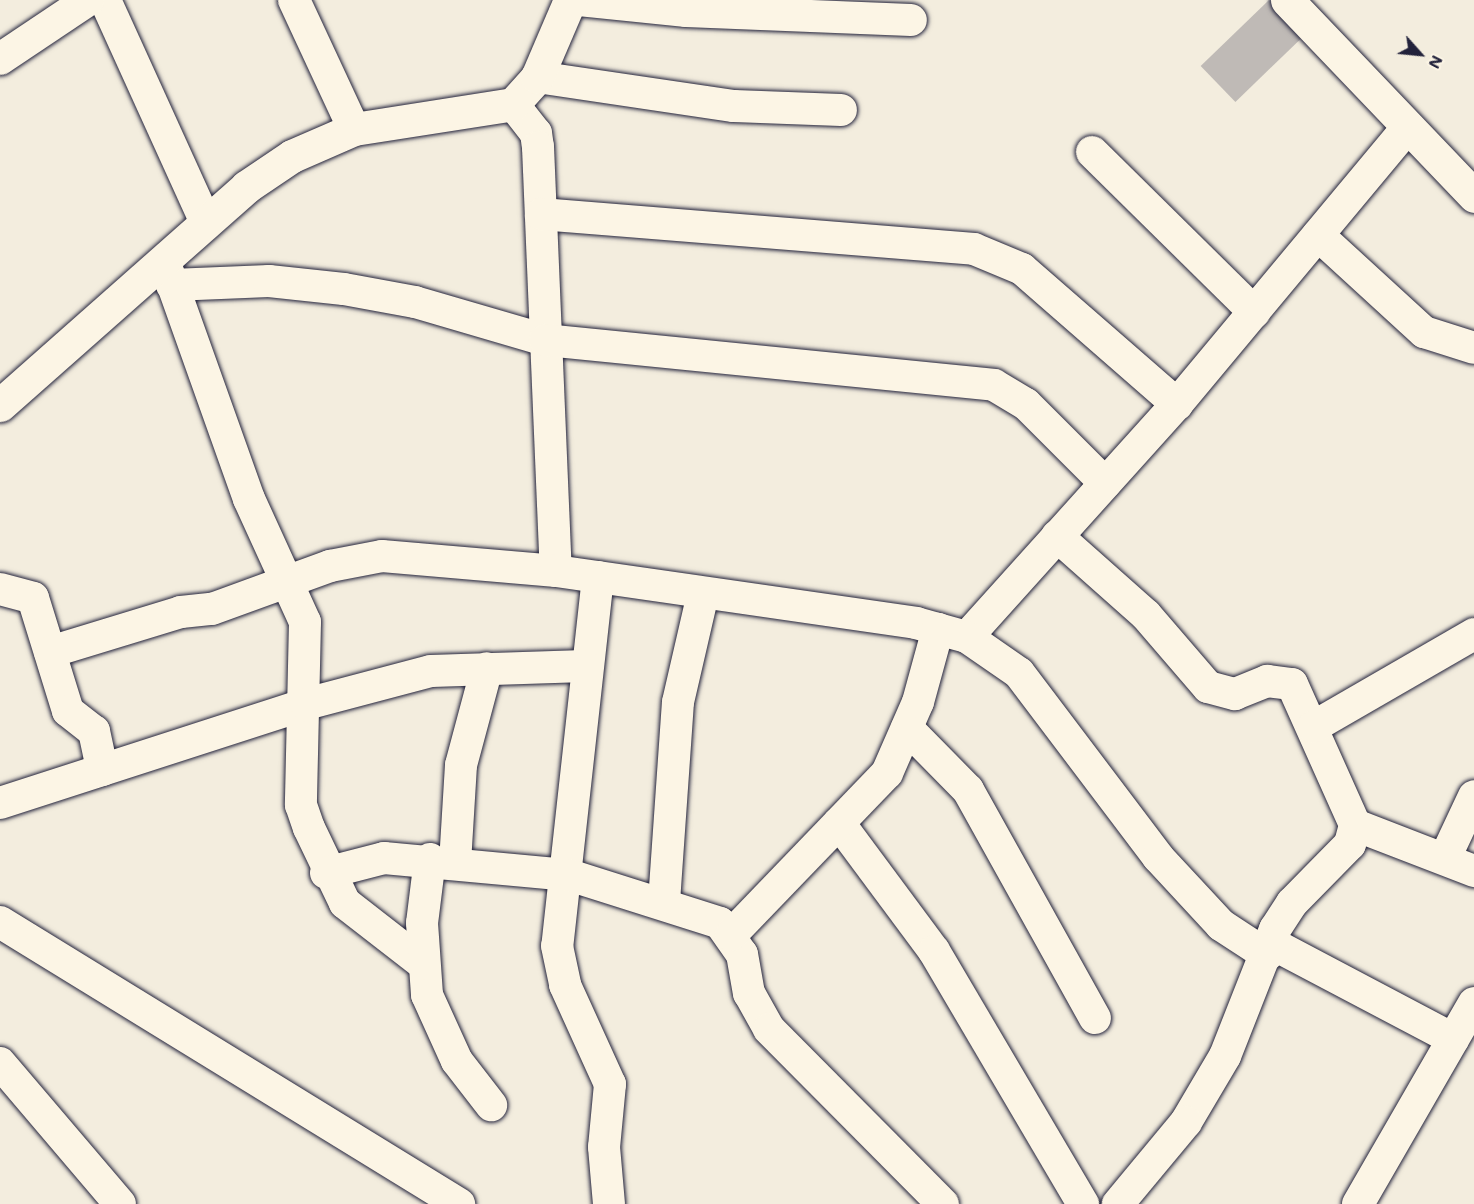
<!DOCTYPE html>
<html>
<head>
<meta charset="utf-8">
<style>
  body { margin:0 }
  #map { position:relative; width:1474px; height:1204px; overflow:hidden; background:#f3edde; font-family:Mali,sans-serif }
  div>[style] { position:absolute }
  .building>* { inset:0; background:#bfbab6; transform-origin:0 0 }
  .roads { filter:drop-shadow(0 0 2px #22223b) drop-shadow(0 0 2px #22223b) }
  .minor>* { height:32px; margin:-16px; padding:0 16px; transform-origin:16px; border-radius:16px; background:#fcf5e5 }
  .tertiary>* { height:33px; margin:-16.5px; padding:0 16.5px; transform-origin:16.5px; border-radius:16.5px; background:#fcf5e5 }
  span { translate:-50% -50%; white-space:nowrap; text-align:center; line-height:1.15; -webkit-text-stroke:6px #fcf5e5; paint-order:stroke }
  .north { position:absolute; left:1390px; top:24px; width:60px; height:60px; -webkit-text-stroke:4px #fcf5e5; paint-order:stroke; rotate:117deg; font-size:16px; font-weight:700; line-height:24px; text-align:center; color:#22223b }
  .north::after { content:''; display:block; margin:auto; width:21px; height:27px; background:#22223b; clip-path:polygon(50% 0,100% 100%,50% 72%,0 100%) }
</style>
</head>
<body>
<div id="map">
  <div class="building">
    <div style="left:1269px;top:0;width:50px;height:95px;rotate:46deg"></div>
  </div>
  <div class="roads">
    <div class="minor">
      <div style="left:105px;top:0;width:245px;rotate:65.6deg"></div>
      <div style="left:294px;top:0;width:142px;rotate:65.1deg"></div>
      <div style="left:579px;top:0;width:108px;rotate:5.9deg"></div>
      <div style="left:686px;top:11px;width:225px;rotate:2.3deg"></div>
      <div style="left:0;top:59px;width:106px;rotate:-33.8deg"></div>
      <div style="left:537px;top:77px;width:199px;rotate:8.4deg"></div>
      <div style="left:734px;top:106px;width:107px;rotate:2.1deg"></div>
      <div style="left:513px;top:104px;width:37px;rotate:52deg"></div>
      <div style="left:536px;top:133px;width:14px;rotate:82deg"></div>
      <div style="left:538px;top:147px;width:424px;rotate:87.6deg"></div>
      <div style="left:1092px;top:152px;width:228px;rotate:44.6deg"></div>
      <div style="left:541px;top:214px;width:434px;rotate:4.6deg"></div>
      <div style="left:974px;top:249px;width:52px;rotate:22.6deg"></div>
      <div style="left:1022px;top:269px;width:206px;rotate:41.1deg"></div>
      <div style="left:1318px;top:235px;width:144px;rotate:42.5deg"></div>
      <div style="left:1424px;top:332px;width:52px;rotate:17.7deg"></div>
      <div style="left:166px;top:266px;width:247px;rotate:70.4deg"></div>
      <div style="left:249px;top:499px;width:135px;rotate:65.5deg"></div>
      <div style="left:305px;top:622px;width:183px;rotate:91.3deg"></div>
      <div style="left:301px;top:805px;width:24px;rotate:71deg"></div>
      <div style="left:309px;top:828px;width:83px;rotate:64.4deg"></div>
      <div style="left:345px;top:903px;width:98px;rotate:37.9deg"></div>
      <div style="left:172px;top:285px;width:97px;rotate:-2.4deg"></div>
      <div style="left:269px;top:281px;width:75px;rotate:6.1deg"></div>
      <div style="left:344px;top:289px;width:72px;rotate:10.4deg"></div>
      <div style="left:415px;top:302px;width:135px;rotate:16.3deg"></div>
      <div style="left:545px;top:340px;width:451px;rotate:5.7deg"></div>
      <div style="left:994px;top:385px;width:37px;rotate:31deg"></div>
      <div style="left:1026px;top:404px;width:112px;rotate:45deg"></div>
      <div style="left:1057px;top:536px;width:119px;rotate:41.6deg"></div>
      <div style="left:1146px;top:615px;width:95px;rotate:49.3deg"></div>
      <div style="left:1208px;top:687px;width:28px;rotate:15deg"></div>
      <div style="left:1235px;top:694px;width:35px;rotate:-22deg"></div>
      <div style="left:1267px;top:681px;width:25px;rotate:7deg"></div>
      <div style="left:1292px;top:684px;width:154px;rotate:65.9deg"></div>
      <div style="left:1355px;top:825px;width:20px;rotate:105deg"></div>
      <div style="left:1350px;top:844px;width:83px;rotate:134.5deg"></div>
      <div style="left:1292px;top:903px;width:31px;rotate:123deg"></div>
      <div style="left:1275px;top:929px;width:136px;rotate:111.5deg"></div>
      <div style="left:1225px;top:1056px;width:77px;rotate:120.6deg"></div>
      <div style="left:1186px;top:1122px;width:107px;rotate:129.7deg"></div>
      <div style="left:598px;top:577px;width:371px;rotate:96.3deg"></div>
      <div style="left:557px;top:946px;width:40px;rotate:78deg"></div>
      <div style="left:565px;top:985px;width:109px;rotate:65.6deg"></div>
      <div style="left:610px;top:1084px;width:63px;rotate:95.4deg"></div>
      <div style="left:604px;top:1147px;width:57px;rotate:85deg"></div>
      <div style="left:0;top:589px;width:34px;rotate:15deg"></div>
      <div style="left:33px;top:598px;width:118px;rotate:72.8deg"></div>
      <div style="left:68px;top:711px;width:33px;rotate:38deg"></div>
      <div style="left:94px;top:731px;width:40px;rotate:78deg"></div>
      <div style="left:967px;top:637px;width:314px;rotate:-48deg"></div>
      <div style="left:1177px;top:404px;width:361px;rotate:-50.2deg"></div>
      <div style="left:50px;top:652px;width:137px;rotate:-17deg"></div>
      <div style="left:181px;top:612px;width:31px;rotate:-6deg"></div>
      <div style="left:212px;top:609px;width:126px;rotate:-20deg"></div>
      <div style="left:330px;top:566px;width:53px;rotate:-10.9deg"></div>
      <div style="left:382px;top:556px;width:175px;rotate:4.9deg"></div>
      <div style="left:556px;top:571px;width:364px;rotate:8.2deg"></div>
      <div style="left:916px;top:623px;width:53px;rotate:15.4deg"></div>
      <div style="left:967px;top:637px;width:63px;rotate:34.7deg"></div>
      <div style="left:1019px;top:673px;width:231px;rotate:52.9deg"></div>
      <div style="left:1158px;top:857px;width:93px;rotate:47.2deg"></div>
      <div style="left:1221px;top:925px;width:55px;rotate:33.1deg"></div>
      <div style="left:1313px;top:727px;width:186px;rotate:-30deg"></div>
      <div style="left:907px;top:728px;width:87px;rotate:45.5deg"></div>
      <div style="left:968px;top:790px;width:261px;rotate:60.9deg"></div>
      <div style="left:0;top:803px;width:322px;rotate:-17.9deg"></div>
      <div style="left:306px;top:704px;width:129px;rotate:-14.8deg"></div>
      <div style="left:431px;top:671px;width:154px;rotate:-1.9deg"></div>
      <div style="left:839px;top:823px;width:159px;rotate:53.4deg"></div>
      <div style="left:934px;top:951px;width:294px;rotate:59.5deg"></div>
      <div style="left:1355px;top:825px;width:128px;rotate:21.1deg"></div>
      <div style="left:1445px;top:858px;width:68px;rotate:-64.9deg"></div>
      <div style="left:430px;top:859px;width:64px;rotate:97.1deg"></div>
      <div style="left:422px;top:923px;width:72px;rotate:86deg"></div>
      <div style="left:427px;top:995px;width:72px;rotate:65.6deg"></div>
      <div style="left:457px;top:1061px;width:56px;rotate:52.3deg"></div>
      <div style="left:455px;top:863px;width:98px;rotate:-86.5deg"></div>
      <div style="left:461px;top:765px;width:100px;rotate:-75deg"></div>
      <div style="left:326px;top:873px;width:60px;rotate:-14.5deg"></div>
      <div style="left:384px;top:858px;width:186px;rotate:5.3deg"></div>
      <div style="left:569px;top:875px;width:158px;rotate:17.6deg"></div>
      <div style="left:720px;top:923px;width:38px;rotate:55deg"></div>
      <div style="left:742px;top:954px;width:40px;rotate:80deg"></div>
      <div style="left:749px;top:993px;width:41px;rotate:60.9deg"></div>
      <div style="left:769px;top:1029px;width:247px;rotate:45.2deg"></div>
      <div style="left:664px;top:902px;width:200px;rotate:-86deg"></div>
      <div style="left:678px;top:702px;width:111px;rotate:-77deg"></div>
      <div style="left:0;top:922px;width:539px;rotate:31.57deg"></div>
      <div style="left:731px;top:935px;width:225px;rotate:-46.1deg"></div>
      <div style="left:887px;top:773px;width:77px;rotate:-66.4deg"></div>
      <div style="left:918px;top:702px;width:76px;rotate:-74.7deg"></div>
      <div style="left:1271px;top:943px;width:206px;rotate:27.8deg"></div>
      <div style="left:0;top:1063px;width:185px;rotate:49.6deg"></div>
      <div style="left:1358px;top:1204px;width:232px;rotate:-60deg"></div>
    </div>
    <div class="tertiary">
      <div style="left:1287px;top:0;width:271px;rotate:46.3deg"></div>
      <div style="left:0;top:405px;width:329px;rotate:-41.5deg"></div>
      <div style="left:246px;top:187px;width:55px;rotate:-34deg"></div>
      <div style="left:292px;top:156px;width:68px;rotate:-23.5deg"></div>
      <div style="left:354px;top:129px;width:161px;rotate:-8.9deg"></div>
      <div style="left:513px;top:104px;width:36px;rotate:-48deg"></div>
      <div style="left:537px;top:77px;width:84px;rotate:-66.8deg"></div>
    </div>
  </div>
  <div class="north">N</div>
</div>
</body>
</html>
